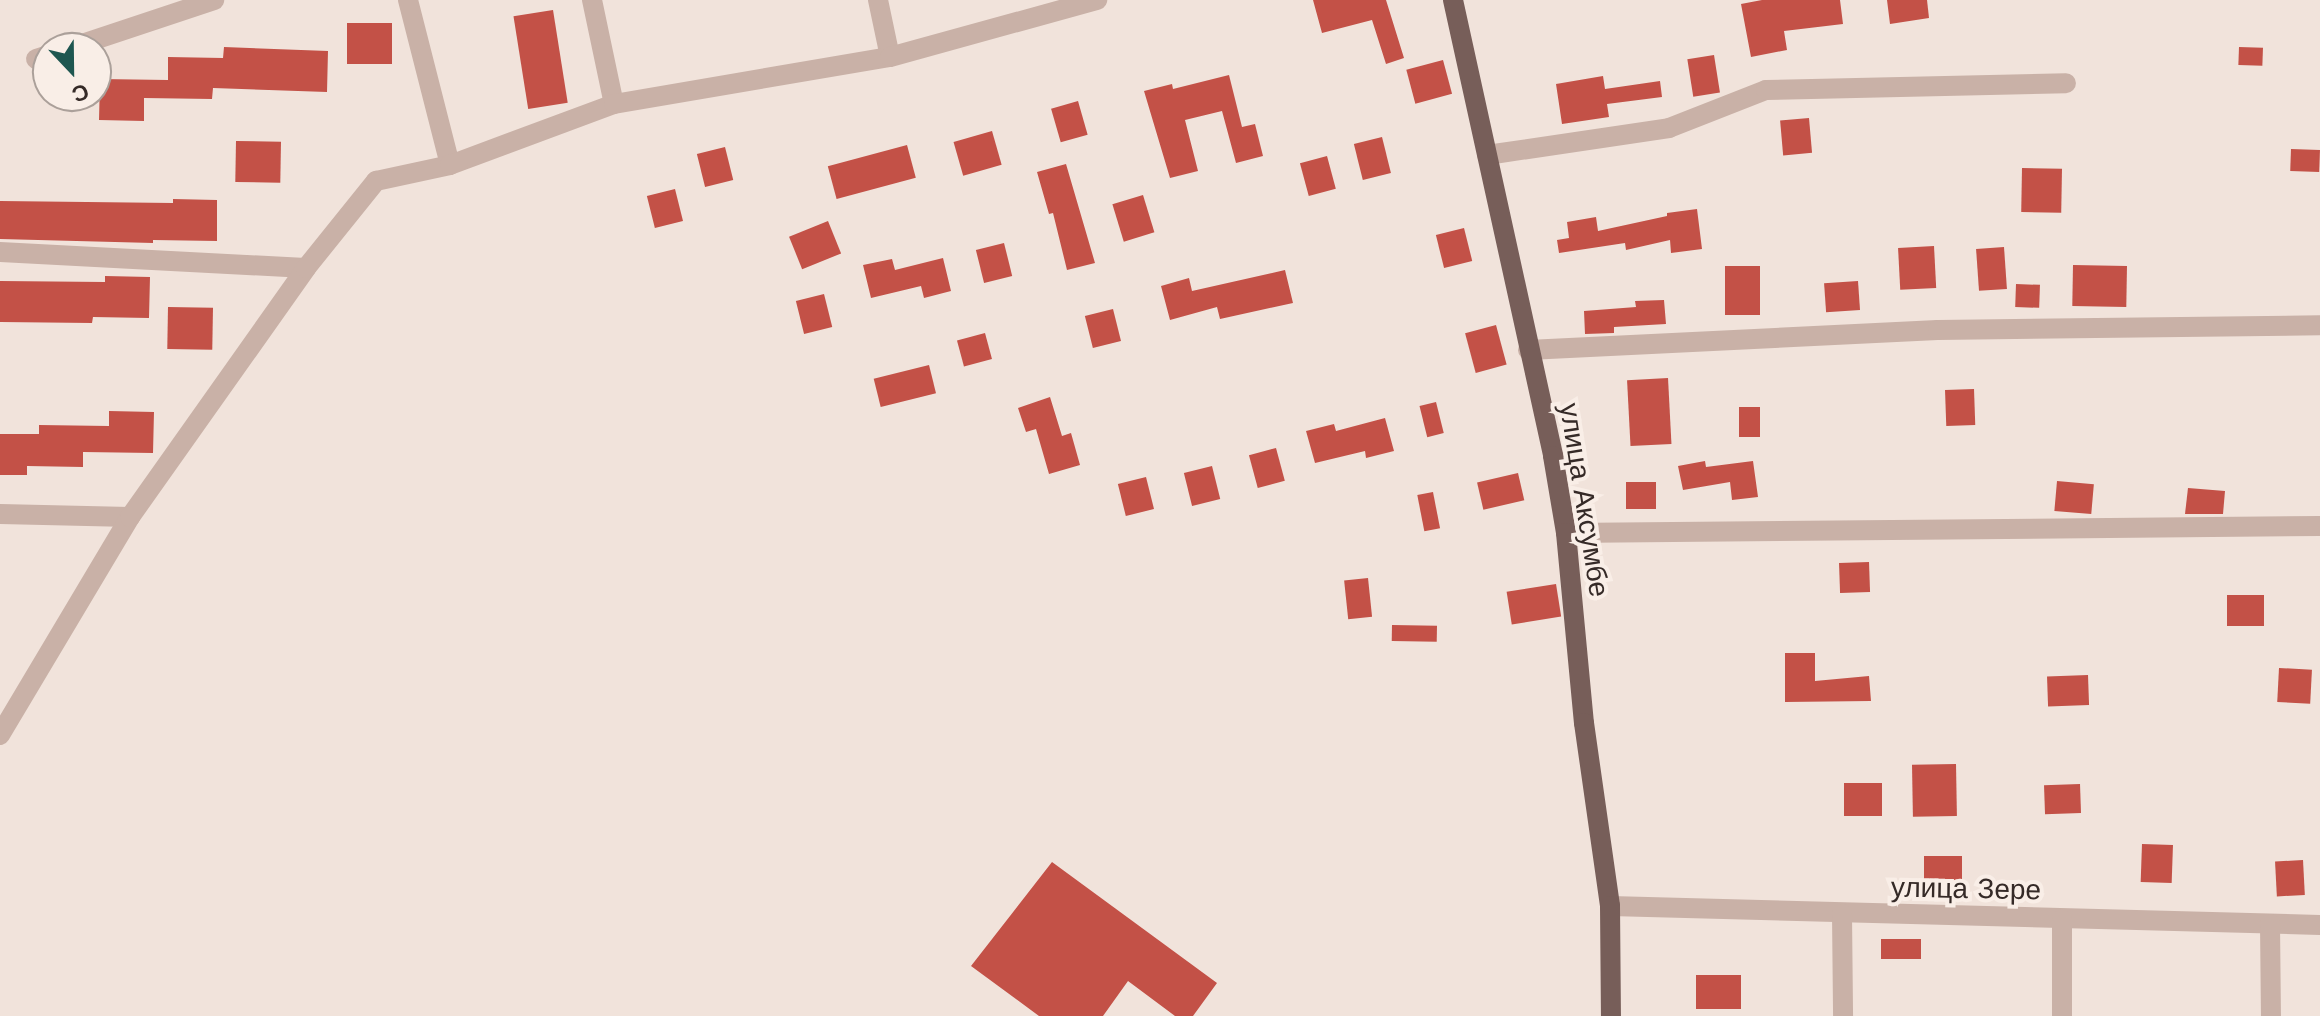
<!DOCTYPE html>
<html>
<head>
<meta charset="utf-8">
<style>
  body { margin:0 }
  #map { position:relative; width:2320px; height:1016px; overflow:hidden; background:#f1e3db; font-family:"Work Sans",sans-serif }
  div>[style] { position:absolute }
  .building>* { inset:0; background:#c35147; transform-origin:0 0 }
  .minor>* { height:20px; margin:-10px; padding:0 10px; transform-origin:10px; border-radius:10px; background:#c9b1a7 }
  .major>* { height:20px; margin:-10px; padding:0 10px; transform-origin:10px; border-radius:10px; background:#775e59 }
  span { translate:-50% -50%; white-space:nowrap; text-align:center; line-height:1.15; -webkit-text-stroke:8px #f9eee7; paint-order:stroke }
  .street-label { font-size:28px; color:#352a27 }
  .north { position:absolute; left:32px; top:32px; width:80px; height:80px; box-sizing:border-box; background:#f9eee7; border:2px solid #aba09a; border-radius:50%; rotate:158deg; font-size:22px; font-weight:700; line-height:32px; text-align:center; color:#352a27 }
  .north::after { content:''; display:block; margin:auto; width:28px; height:36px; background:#1e5650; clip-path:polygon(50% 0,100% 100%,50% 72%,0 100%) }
</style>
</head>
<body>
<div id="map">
  <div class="building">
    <div style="clip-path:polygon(1313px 0,1386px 0,1404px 58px,1386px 64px,1372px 20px,1322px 33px)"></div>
    <div style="clip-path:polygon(1762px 0,1840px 0,1843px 24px,1784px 31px,1787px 50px,1751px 57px,1741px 4px)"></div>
    <div style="clip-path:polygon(1887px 0,1927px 0,1929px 18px,1890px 24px)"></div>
    <div style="left:553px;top:10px;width:94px;height:40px;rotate:81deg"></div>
    <div style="left:347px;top:23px;width:45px;height:41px"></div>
    <div style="clip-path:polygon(224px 47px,328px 51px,327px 92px,213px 88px,212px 99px,144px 98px,144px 121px,99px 120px,100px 79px,168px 80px,168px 57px,223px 58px)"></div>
    <div style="left:2239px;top:47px;width:24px;height:18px;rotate:2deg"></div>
    <div style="left:1714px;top:55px;width:38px;height:27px;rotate:81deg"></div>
    <div style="left:1443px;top:60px;width:35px;height:38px;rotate:75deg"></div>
    <div style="clip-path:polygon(1229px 75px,1242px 127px,1255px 124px,1263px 156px,1236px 163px,1222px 111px,1185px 120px,1198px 171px,1170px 178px,1144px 91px,1172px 84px,1173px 89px)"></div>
    <div style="clip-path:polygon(1603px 76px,1605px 89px,1660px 81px,1662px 97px,1607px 104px,1609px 117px,1562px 124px,1556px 84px)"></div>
    <div style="left:1078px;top:101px;width:35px;height:28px;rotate:74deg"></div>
    <div style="left:1809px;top:118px;width:35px;height:29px;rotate:85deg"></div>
    <div style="left:992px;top:131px;width:35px;height:40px;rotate:74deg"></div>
    <div style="left:1382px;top:137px;width:37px;height:29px;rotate:76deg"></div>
    <div style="left:236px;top:141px;width:45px;height:41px;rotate:1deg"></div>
    <div style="left:907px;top:145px;width:34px;height:82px;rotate:75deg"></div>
    <div style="left:725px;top:147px;width:34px;height:29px;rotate:76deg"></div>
    <div style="left:2291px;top:149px;width:29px;height:22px;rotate:2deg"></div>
    <div style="left:1327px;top:156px;width:34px;height:28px;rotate:75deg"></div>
    <div style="clip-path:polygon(1066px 164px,1095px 263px,1067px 270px,1053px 213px,1049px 214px,1037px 172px)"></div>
    <div style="left:2022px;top:168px;width:40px;height:44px;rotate:1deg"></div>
    <div style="left:675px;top:189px;width:33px;height:29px;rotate:76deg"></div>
    <div style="left:1143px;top:195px;width:39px;height:32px;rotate:73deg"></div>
    <div style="clip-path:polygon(173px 199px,217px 200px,217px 241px,153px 240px,153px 243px,0 239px,0 201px,173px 203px)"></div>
    <div style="clip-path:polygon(1697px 209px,1702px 249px,1671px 253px,1670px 240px,1626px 250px,1625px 243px,1559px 253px,1557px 240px,1569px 238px,1567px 222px,1596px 217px,1598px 231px,1667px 216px,1667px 213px)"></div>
    <div style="left:828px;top:221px;width:35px;height:42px;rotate:68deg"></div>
    <div style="left:1464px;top:228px;width:34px;height:29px;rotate:76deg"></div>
    <div style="left:1004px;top:243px;width:34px;height:29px;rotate:76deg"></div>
    <div style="left:1934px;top:246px;width:42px;height:36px;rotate:87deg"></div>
    <div style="left:2004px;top:247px;width:42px;height:28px;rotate:86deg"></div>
    <div style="clip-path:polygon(943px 258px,951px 291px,924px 298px,921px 286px,871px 298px,863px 265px,892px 259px,895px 270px)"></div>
    <div style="left:2073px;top:265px;width:54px;height:41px;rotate:1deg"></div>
    <div style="left:1760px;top:266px;width:49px;height:35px;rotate:90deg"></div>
    <div style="clip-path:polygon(1285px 270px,1293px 303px,1220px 319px,1217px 307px,1170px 320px,1161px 286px,1189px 278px,1192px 291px)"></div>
    <div style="clip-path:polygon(105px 276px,150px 277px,149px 318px,93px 317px,92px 323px,0 322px,0 281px,105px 282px)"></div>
    <div style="left:1858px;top:281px;width:29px;height:34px;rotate:86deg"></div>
    <div style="left:2016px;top:284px;width:24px;height:23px;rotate:2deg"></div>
    <div style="left:824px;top:294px;width:34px;height:29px;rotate:76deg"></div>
    <div style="clip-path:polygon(1664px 300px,1666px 324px,1614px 327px,1614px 333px,1585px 334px,1584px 311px,1636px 307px,1635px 301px)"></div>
    <div style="left:168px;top:307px;width:45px;height:42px;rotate:1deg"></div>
    <div style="left:1113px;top:309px;width:33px;height:29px;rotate:76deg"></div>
    <div style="left:1496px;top:325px;width:41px;height:32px;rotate:75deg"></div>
    <div style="left:985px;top:333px;width:27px;height:29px;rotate:75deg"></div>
    <div style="left:929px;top:365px;width:29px;height:57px;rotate:76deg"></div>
    <div style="left:1668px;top:378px;width:66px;height:41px;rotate:87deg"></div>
    <div style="left:1974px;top:389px;width:36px;height:29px;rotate:88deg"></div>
    <div style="clip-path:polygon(1050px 397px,1062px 436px,1071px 433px,1080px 465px,1049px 474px,1036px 429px,1026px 432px,1018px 408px)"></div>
    <div style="left:1436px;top:402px;width:32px;height:17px;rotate:76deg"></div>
    <div style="left:1739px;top:407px;width:21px;height:30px"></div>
    <div style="clip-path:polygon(109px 411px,154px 412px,153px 453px,83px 452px,83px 467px,27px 466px,27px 475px,0 475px,0 434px,39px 434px,39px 425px,109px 426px)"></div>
    <div style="clip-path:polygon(1385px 418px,1394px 451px,1366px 458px,1365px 451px,1315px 463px,1306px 431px,1334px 424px,1336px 431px)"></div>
    <div style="left:1276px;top:448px;width:34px;height:28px;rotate:75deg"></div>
    <div style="clip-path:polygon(1705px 461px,1706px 467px,1753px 461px,1758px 497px,1732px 500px,1730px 482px,1683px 490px,1678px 466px)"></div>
    <div style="left:1212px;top:466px;width:34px;height:29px;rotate:76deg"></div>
    <div style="left:1518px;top:473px;width:28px;height:42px;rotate:77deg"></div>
    <div style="left:1146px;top:477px;width:33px;height:29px;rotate:76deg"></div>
    <div style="left:2057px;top:481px;width:37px;height:30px;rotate:5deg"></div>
    <div style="left:1656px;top:482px;width:27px;height:30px;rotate:90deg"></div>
    <div style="clip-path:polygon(2188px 488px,2225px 491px,2223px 514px,2185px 514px)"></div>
    <div style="left:1433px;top:492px;width:37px;height:16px;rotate:79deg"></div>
    <div style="left:1869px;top:562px;width:30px;height:30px;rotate:88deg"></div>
    <div style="left:1368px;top:578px;width:39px;height:24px;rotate:84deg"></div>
    <div style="left:1556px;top:584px;width:33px;height:50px;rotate:81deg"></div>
    <div style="left:2227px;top:595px;width:37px;height:31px"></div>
    <div style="left:1392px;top:625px;width:45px;height:16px;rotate:1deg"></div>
    <div style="clip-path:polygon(1785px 653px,1815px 653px,1815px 681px,1869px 676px,1871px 701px,1785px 702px)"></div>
    <div style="left:2279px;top:668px;width:33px;height:34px;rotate:3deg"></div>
    <div style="left:2088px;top:675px;width:30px;height:41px;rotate:88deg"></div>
    <div style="left:1956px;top:764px;width:52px;height:44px;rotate:89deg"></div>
    <div style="left:1844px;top:783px;width:38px;height:33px"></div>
    <div style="left:2080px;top:784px;width:29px;height:36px;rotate:88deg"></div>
    <div style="left:2142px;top:844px;width:31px;height:38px;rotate:2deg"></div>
    <div style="left:1924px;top:856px;width:38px;height:42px"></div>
    <div style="left:2303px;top:860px;width:35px;height:28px;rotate:87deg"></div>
    <div style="clip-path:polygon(1052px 862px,1217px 983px,1193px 1016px,1175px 1016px,1128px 981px,1103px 1016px,1039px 1016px,971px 966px)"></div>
    <div style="left:1921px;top:939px;width:20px;height:40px;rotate:90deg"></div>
    <div style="left:1741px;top:975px;width:34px;height:45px;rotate:90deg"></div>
  </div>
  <div class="minor">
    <div style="left:408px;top:0;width:170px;rotate:75.7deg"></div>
    <div style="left:592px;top:0;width:106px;rotate:78.1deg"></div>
    <div style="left:878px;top:0;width:58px;rotate:78.1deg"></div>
    <div style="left:70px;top:48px;width:152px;rotate:-18.4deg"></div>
    <div style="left:36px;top:59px;width:13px;rotate:-18deg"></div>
    <div style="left:1487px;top:155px;width:184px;rotate:-8.4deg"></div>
    <div style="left:1669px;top:128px;width:104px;rotate:-21.4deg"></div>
    <div style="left:1766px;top:90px;width:300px;rotate:-1.3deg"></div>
    <div style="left:0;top:252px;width:306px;rotate:3deg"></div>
    <div style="left:1528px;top:350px;width:410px;rotate:-2.8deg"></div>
    <div style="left:1938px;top:330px;width:382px;rotate:-0.7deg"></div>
    <div style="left:0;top:514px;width:130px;rotate:1.3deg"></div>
    <div style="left:1566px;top:533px;width:754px;rotate:-0.53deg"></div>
    <div style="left:0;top:735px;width:254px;rotate:-59.2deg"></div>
    <div style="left:130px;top:517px;width:305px;rotate:-54.7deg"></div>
    <div style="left:306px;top:268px;width:112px;rotate:-51.2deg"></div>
    <div style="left:376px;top:181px;width:76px;rotate:-12.2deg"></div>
    <div style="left:450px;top:165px;width:175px;rotate:-20.4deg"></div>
    <div style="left:614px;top:104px;width:280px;rotate:-9.7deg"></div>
    <div style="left:890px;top:57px;width:215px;rotate:-15.4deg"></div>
    <div style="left:1610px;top:906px;width:710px;rotate:1.53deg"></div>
    <div style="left:1842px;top:914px;width:102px;rotate:89.4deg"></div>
    <div style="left:2062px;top:919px;width:97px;rotate:90deg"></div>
    <div style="left:2270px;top:924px;width:92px;rotate:89.4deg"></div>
  </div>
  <div class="major">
    <div style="left:1453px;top:0;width:467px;rotate:77.6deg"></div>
    <div style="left:1553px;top:456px;width:78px;rotate:80.4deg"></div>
    <div style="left:1566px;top:533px;width:191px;rotate:84.6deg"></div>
    <div style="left:1584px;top:723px;width:185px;rotate:81.9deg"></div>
    <div style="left:1610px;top:906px;width:110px;rotate:89.5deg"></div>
  </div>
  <div class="street-label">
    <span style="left:1584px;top:500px;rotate:81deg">улица Аксумбе</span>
    <span style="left:1966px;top:889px;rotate:1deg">улица Зере</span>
  </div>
  <div class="north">С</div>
</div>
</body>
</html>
